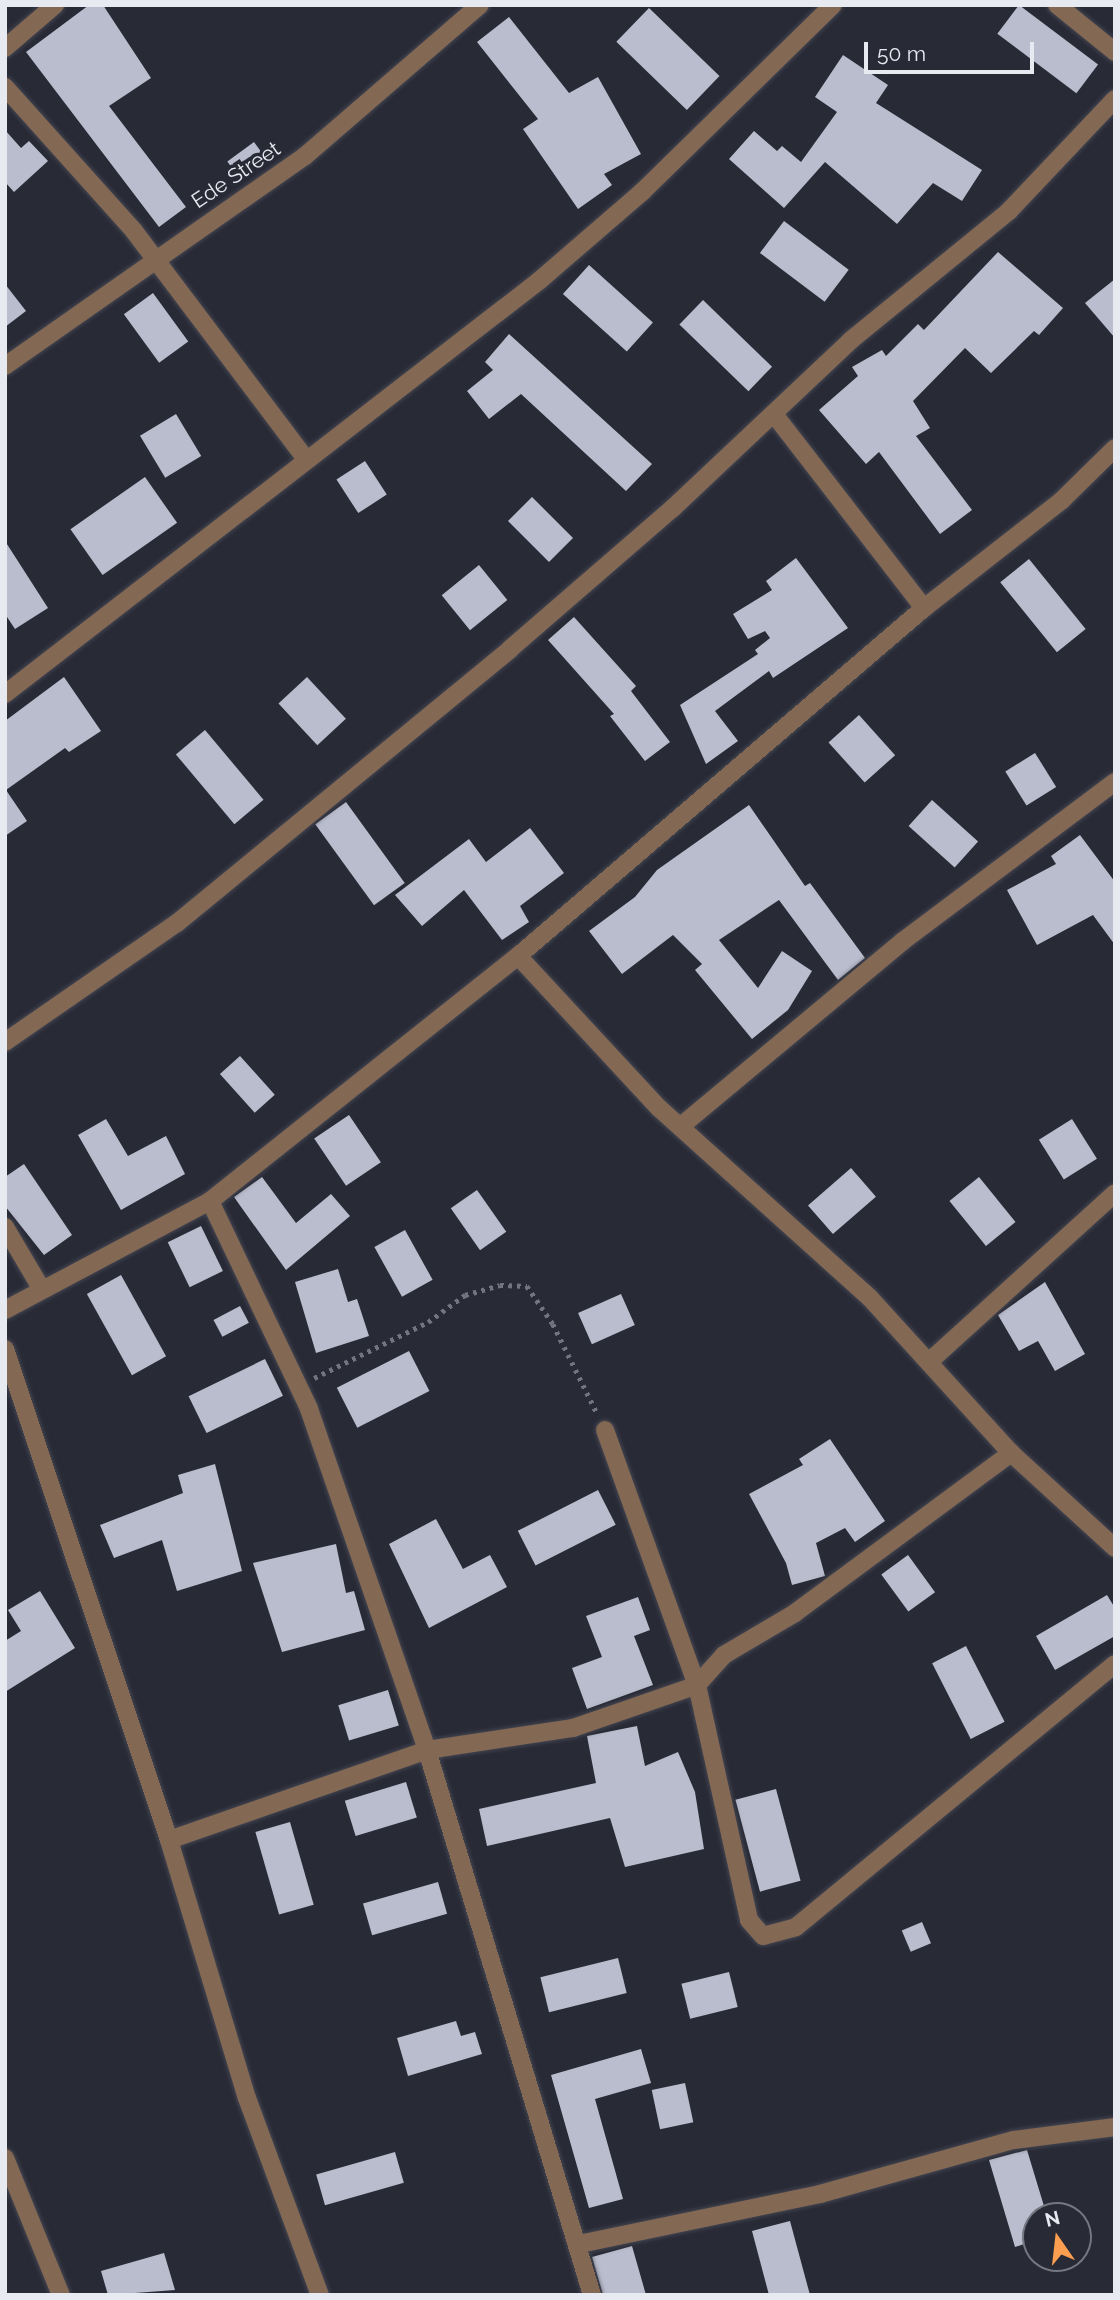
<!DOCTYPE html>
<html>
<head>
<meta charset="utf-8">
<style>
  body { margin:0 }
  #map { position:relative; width:1120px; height:2300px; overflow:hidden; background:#282a36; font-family:Raleway,sans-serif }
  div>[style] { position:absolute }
  .building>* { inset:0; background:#babdcd; transform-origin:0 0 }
  .path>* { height:4.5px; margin-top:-2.25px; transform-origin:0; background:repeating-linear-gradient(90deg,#72747f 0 3.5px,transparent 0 8.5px) }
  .roads { filter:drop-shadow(0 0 2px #434550) drop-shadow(0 0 2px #434550) }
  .street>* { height:18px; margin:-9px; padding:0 9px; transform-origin:9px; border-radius:9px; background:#836854 }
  span { translate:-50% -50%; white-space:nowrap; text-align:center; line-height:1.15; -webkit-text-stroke:7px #282a36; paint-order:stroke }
  .street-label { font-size:21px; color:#e8eaf2 }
  .frame { position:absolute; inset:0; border:7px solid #e8eaf2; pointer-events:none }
  .north { position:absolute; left:1022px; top:2202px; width:70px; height:70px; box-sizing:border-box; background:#282a36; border:2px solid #757781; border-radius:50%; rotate:346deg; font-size:19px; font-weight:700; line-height:28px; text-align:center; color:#e8eaf2 }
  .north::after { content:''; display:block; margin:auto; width:24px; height:32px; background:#fb9e50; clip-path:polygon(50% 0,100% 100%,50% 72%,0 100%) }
  .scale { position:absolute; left:864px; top:42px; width:170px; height:32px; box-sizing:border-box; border:4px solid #e8eaf2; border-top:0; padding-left:9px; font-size:21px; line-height:24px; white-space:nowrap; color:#e8eaf2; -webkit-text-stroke:5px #282a36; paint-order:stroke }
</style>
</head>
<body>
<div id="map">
  <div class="building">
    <div style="clip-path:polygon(89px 5px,103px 5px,151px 78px,109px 106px,186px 207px,159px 227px,26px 52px)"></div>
    <div style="left:1019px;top:5px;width:99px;height:36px;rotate:37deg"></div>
    <div style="left:649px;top:8px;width:98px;height:47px;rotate:44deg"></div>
    <div style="clip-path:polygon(509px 17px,569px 93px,598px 77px,641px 154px,604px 174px,612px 185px,578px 209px,523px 129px,538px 119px,477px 42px)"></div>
    <div style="clip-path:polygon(843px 55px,888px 85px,876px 103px,982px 170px,962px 201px,933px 183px,897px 224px,825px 162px,784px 208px,729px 159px,754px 131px,777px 151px,782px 146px,801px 162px,837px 112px,815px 97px)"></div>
    <div style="clip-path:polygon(5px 130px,21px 148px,29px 141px,48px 161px,14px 192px,5px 182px)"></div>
    <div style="left:254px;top:142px;width:17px;height:33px;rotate:54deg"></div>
    <div style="left:784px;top:221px;width:81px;height:40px;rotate:37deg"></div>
    <div style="clip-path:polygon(998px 252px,1063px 308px,1039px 335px,1034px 331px,991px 373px,965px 348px,913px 401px,930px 428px,916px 436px,972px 510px,940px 534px,879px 452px,866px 464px,819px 410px,858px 376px,852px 367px,882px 350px,886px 356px,918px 324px,924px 330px)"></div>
    <div style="left:589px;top:265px;width:86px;height:39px;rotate:42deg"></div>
    <div style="clip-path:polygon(1115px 279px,1115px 338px,1085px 303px)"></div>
    <div style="clip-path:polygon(5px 284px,26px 311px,5px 327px)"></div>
    <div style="left:153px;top:293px;width:60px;height:36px;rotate:54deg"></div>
    <div style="left:703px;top:300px;width:96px;height:34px;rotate:44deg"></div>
    <div style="clip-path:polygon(509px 334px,652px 464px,626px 491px,521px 394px,489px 419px,467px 391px,493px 370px,485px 362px)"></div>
    <div style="left:176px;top:414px;width:49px;height:42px;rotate:59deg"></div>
    <div style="left:365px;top:461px;width:40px;height:34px;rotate:57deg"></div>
    <div style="left:145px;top:477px;width:56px;height:91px;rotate:55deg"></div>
    <div style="left:532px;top:497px;width:58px;height:34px;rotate:45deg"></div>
    <div style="clip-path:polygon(5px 541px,48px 608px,15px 629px,5px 614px)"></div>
    <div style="clip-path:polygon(796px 558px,848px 628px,773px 678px,769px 671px,715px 711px,738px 741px,706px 764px,680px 705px,758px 654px,755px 650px,770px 638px,765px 631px,748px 639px,733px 614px,772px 590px,766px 581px)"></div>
    <div style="left:1029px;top:559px;width:90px;height:37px;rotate:51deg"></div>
    <div style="left:479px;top:565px;width:45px;height:48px;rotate:51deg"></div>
    <div style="clip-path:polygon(574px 617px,636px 686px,631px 691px,670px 742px,645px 761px,610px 716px,614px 714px,548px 640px)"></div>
    <div style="clip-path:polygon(64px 677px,101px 731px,69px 752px,65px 748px,6px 790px,27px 821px,5px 836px,5px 721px)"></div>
    <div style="left:307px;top:677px;width:57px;height:39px;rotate:47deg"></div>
    <div style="left:859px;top:715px;width:54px;height:41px;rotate:48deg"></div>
    <div style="left:205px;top:730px;width:91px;height:38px;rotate:50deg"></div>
    <div style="left:1035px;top:753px;width:40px;height:35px;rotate:58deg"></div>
    <div style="left:932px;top:800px;width:62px;height:35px;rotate:42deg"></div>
    <div style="left:346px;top:802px;width:100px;height:38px;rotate:54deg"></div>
    <div style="clip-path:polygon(749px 805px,805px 886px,810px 883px,865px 958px,838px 980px,779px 900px,719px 940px,758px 988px,782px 951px,812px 971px,788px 1010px,752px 1039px,695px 970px,702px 964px,673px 935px,622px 974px,589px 931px,635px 897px,657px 870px)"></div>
    <div style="clip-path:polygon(530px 828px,564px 873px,520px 906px,529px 922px,502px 940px,464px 890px,422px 926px,395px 895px,469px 839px,486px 862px)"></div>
    <div style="clip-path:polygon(1080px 835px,1115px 882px,1115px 945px,1093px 915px,1037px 945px,1007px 890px,1056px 864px,1051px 856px)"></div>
    <div style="left:240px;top:1056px;width:52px;height:27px;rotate:48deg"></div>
    <div style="left:349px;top:1115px;width:57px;height:42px;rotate:56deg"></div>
    <div style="clip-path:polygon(106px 1119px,128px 1156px,166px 1136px,185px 1174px,121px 1210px,78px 1135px)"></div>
    <div style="left:1072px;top:1119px;width:47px;height:39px;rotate:58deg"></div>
    <div style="clip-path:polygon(24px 1164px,72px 1235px,44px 1255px,5px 1206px,5px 1177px)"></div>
    <div style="left:851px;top:1168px;width:38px;height:57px;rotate:49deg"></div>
    <div style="clip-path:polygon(262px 1177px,296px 1223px,331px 1194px,350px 1216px,286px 1270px,234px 1197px)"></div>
    <div style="left:979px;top:1177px;width:58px;height:38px;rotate:51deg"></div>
    <div style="left:477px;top:1190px;width:51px;height:32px;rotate:55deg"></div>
    <div style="left:201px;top:1226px;width:50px;height:37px;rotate:64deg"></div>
    <div style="left:405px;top:1230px;width:57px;height:35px;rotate:61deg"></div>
    <div style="clip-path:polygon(338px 1269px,348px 1302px,357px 1299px,369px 1336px,316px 1353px,295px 1282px)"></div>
    <div style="left:121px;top:1275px;width:93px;height:39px;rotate:61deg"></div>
    <div style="clip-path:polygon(1045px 1282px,1085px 1354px,1055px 1371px,1038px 1341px,1019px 1351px,998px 1315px)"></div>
    <div style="left:621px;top:1294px;width:34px;height:47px;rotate:66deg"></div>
    <div style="left:240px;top:1306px;width:19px;height:30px;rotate:62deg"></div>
    <div style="left:409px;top:1351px;width:45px;height:81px;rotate:63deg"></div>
    <div style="left:265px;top:1359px;width:41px;height:85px;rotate:64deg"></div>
    <div style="clip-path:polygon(830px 1439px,885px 1521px,855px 1542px,845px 1528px,816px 1543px,825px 1576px,792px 1585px,786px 1563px,749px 1494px,803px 1465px,799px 1459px)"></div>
    <div style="clip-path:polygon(215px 1464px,242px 1571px,177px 1591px,162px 1540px,114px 1558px,100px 1525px,183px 1493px,178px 1475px)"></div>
    <div style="left:598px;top:1490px;width:39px;height:90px;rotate:63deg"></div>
    <div style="clip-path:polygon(436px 1519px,463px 1569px,490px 1555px,507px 1587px,429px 1628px,389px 1544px)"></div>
    <div style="clip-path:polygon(336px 1544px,346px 1593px,354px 1591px,365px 1630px,282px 1652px,253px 1563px)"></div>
    <div style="left:908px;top:1555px;width:46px;height:33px;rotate:54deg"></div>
    <div style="clip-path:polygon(40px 1591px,75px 1648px,5px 1692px,5px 1641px,21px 1631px,8px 1610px)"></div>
    <div style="clip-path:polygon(1107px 1595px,1115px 1608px,1115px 1636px,1055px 1670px,1036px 1636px)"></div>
    <div style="clip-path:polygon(638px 1597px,650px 1630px,634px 1636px,653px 1685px,587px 1709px,572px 1668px,602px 1657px,586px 1616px)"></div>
    <div style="left:966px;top:1646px;width:85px;height:38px;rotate:63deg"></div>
    <div style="left:388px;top:1690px;width:37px;height:52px;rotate:73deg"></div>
    <div style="clip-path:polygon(637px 1726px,645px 1766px,678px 1752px,695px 1792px,704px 1849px,625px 1867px,610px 1818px,487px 1846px,479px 1809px,596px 1783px,587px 1736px)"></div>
    <div style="left:406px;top:1782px;width:37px;height:64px;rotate:73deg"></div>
    <div style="left:776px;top:1789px;width:95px;height:42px;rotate:75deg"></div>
    <div style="left:290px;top:1822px;width:86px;height:36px;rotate:74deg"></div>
    <div style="left:438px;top:1882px;width:33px;height:78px;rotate:74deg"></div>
    <div style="left:922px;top:1922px;width:23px;height:22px;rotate:67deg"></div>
    <div style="left:618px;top:1958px;width:36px;height:80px;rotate:76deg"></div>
    <div style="left:729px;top:1972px;width:36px;height:49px;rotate:76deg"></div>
    <div style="clip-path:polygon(456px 2021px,461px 2036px,475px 2032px,482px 2054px,408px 2076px,397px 2038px)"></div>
    <div style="clip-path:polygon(641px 2049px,651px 2083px,595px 2099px,623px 2199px,589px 2208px,551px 2075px)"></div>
    <div style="left:685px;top:2083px;width:40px;height:34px;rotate:78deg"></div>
    <div style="clip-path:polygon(1027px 2150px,1047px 2216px,1036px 2216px,1036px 2240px,1015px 2247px,989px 2160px)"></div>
    <div style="left:395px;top:2152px;width:32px;height:82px;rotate:74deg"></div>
    <div style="clip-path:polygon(790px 2221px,810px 2295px,769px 2295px,752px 2231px)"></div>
    <div style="clip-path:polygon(632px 2246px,646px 2295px,603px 2295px,592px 2257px)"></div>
    <div style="clip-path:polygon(164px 2253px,175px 2290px,108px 2295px,101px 2271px)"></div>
  </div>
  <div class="path">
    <div style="left:314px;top:1378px;width:127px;rotate:-26.2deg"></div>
    <div style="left:428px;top:1322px;width:46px;rotate:-36.1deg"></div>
    <div style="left:465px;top:1295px;width:36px;rotate:-16deg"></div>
    <div style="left:500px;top:1285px;width:27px;rotate:2deg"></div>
    <div style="left:527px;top:1286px;width:46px;rotate:55.6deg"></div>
    <div style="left:553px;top:1324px;width:102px;rotate:63.7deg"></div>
  </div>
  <div class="roads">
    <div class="street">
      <div style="left:1057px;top:5px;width:75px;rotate:39deg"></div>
      <div style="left:5px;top:48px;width:66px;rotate:-40.7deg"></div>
      <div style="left:5px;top:87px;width:193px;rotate:48.1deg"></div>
      <div style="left:134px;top:231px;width:286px;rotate:53deg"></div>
      <div style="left:5px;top:366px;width:366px;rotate:-35deg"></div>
      <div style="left:305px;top:156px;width:231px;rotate:-40.8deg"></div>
      <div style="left:774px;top:414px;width:245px;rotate:52.3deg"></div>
      <div style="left:5px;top:694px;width:676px;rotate:-37.73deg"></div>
      <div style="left:540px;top:280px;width:135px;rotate:-40.8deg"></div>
      <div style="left:642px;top:192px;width:267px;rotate:-44.4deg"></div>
      <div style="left:518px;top:956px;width:207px;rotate:47.2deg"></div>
      <div style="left:659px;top:1108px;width:284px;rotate:42deg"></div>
      <div style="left:870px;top:1298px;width:210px;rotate:47.7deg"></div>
      <div style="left:1011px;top:1453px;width:141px;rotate:42.4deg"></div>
      <div style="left:5px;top:1042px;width:209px;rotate:-34.7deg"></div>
      <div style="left:177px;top:923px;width:431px;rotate:-39.4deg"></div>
      <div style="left:510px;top:649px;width:216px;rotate:-40.9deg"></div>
      <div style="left:673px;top:508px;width:245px;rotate:-43.3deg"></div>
      <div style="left:851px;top:340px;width:204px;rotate:-39.2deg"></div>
      <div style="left:1009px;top:211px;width:154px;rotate:-46.6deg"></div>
      <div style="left:681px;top:1126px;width:289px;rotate:-39.8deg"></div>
      <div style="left:903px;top:941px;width:265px;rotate:-36.9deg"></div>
      <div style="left:210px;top:1201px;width:230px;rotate:64.5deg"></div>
      <div style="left:309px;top:1409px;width:361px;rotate:70.9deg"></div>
      <div style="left:427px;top:1750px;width:569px;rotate:73.16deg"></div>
      <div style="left:5px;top:1227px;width:71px;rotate:59.5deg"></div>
      <div style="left:5px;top:1310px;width:232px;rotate:-28deg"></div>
      <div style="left:210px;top:1201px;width:394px;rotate:-38.5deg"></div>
      <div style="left:518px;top:956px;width:535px;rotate:-40.6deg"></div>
      <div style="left:924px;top:608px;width:175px;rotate:-38deg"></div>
      <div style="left:1062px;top:500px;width:74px;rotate:-44.5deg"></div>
      <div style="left:5px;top:1349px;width:518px;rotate:71.53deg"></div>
      <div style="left:169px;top:1840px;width:270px;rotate:73.2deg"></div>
      <div style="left:247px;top:2098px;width:210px;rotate:69.7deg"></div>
      <div style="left:931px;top:1360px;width:248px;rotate:-42.2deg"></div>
      <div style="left:605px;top:1430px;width:271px;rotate:70.2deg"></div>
      <div style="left:697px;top:1685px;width:241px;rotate:77.5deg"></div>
      <div style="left:749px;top:1920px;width:21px;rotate:49deg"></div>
      <div style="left:763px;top:1936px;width:34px;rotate:-15deg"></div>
      <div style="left:796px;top:1927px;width:413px;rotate:-39.5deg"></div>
      <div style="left:169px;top:1840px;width:273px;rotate:-19.2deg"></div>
      <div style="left:427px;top:1750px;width:148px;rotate:-8.6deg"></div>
      <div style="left:573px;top:1728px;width:131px;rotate:-19.1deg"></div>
      <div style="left:697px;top:1685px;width:40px;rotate:-48deg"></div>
      <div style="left:724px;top:1655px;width:82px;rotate:-30.6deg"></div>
      <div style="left:795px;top:1613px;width:269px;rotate:-36.5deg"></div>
      <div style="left:5px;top:2158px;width:148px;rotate:67.8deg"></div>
      <div style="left:579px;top:2244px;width:246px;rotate:-11.7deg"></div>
      <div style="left:820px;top:2194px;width:201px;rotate:-15.6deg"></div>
      <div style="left:1014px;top:2140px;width:102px;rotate:-7.3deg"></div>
    </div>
  </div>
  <div class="street-label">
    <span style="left:236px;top:175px;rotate:-34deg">Ede Street</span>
  </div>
  <div class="frame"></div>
  <div class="north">N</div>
  <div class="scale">50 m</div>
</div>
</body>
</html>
